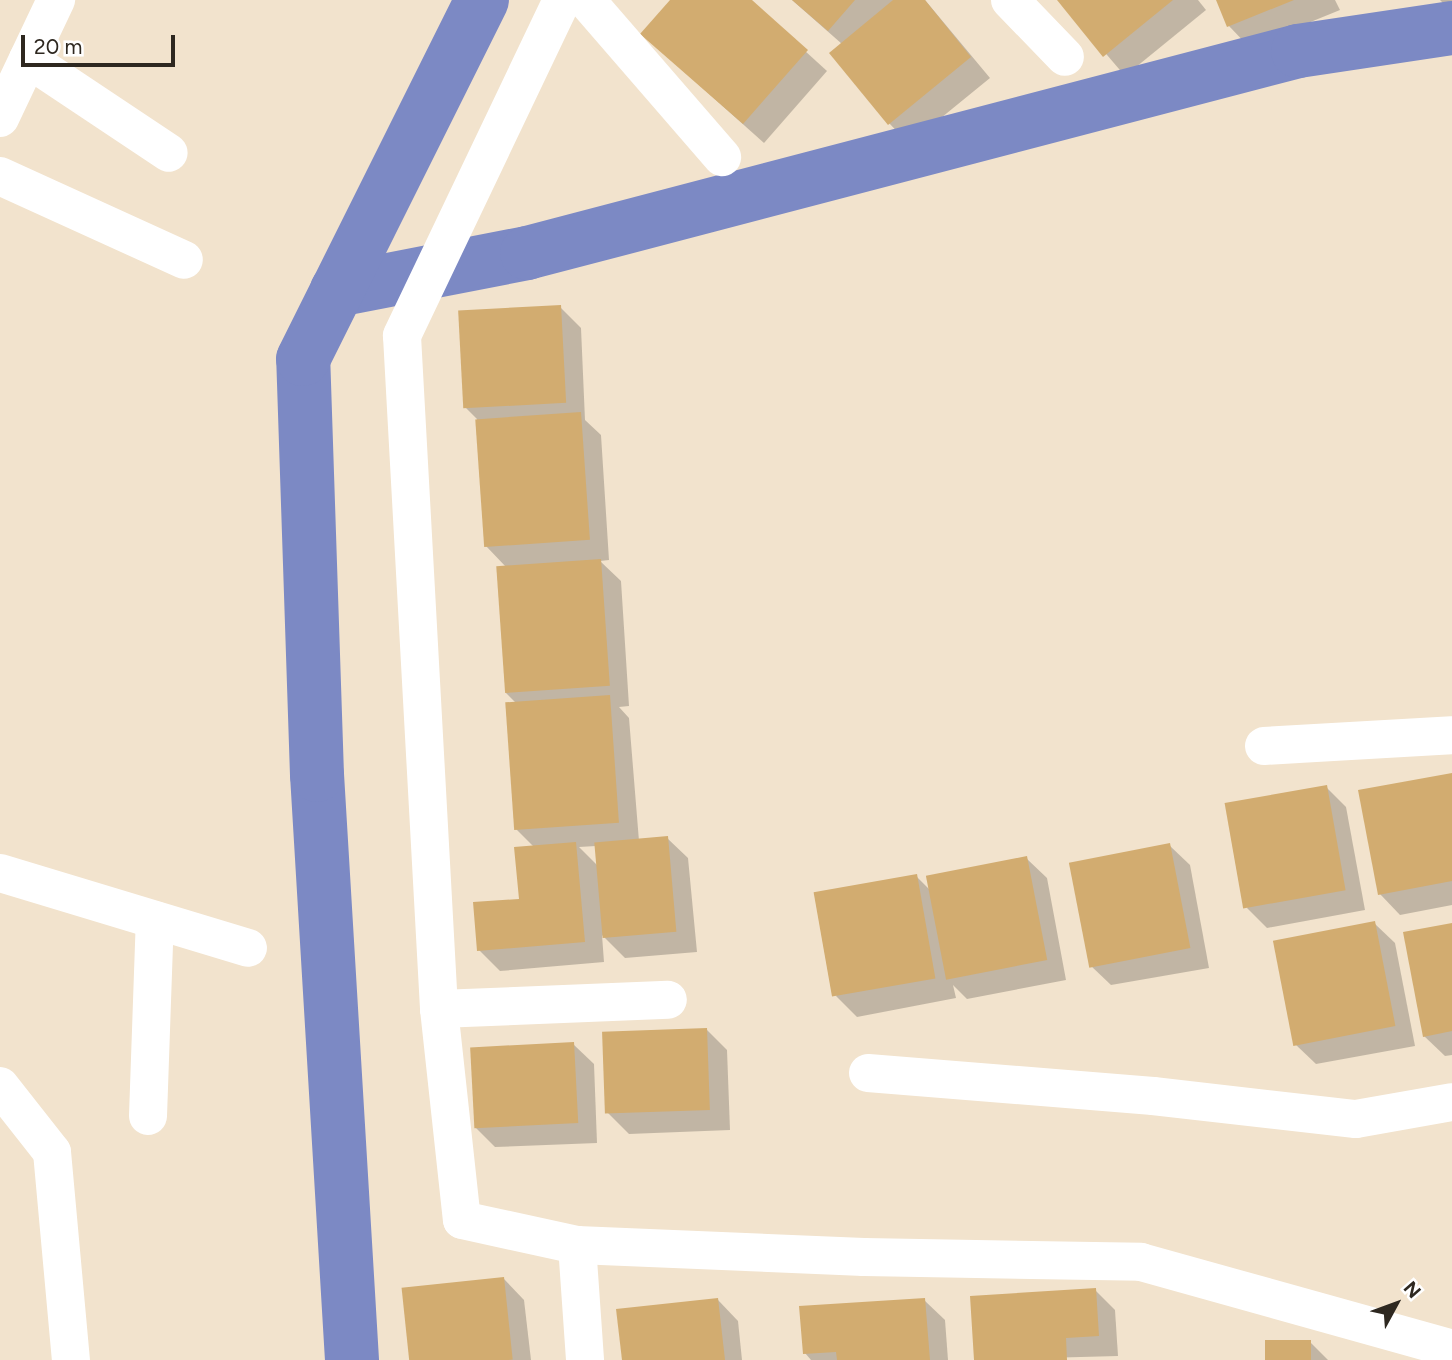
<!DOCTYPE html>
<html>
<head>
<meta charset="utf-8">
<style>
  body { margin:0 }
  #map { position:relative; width:1452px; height:1360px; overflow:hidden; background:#f2e3cd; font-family:Figtree,sans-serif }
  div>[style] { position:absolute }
  .shadow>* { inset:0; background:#0003 }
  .canal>* { height:54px; margin:-27px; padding:0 27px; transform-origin:27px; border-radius:27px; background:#7c89c4 }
  .building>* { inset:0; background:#d2ac70; transform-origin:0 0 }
  .minor>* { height:38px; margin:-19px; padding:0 19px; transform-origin:19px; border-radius:19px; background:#fff }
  span { translate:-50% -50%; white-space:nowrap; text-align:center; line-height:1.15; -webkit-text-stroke:6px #fff; paint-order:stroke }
  .north { position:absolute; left:1361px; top:1269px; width:70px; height:70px; -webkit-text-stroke:5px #fff; paint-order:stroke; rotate:49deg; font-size:19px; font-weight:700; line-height:28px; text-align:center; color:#2e2820 }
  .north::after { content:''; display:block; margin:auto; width:24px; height:32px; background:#2e2820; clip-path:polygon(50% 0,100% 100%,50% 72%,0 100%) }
  .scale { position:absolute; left:21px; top:35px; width:154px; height:32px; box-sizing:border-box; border:4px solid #2e2820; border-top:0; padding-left:9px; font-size:21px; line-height:24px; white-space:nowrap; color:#2e2820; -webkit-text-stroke:5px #fff; paint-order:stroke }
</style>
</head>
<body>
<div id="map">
  <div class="shadow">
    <div style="clip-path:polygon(672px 0,749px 0,827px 71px,764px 143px,642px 34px)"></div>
    <div style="clip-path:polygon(792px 0,925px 0,990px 78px,909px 144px,889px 123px,842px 44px)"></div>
    <div style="clip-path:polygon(1060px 0,1198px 0,1206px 10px,1125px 76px)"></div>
    <div style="clip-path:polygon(1218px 0,1335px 0,1340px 10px,1249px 47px,1229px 26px)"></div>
    <div style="clip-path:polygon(1440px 0,1452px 0,1452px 12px)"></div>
    <div style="clip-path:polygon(evenodd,560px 307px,581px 328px,585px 420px,601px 435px,609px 560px,600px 561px,621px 581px,629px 706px,619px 707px,629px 718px,639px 841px,667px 838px,688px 858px,697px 952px,625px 958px,602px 935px,604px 962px,500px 971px,479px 950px,520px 900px,534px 847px,516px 829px,517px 704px,506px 693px,506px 567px,486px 546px,477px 419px,464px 406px,560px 307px,596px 846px,598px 866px,579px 847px,596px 846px)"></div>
    <div style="clip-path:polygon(1452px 775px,1452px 905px,1400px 915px,1380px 894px)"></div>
    <div style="clip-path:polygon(1326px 787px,1346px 807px,1365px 910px,1267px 928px,1247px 908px)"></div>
    <div style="clip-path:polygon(1169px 845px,1190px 865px,1209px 968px,1111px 985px,1090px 965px)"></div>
    <div style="clip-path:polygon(1026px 858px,1047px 878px,1066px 980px,967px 999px,953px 985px,956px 998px,857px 1017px,836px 996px,916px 876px,930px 890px)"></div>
    <div style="clip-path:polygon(1374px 923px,1395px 943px,1415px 1046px,1316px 1064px,1295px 1044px)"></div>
    <div style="clip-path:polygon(1452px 925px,1452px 1055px,1445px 1056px,1424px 1036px)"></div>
    <div style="clip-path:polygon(706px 1029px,727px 1050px,730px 1130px,629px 1134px,608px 1113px)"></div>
    <div style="clip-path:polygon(573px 1044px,594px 1064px,597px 1143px,495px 1147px,475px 1127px)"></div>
    <div style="clip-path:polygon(504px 1279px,524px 1300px,531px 1360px,412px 1360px)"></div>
    <div style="clip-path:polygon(1095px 1290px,1115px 1310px,1118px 1356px,976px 1360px)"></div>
    <div style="clip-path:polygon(718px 1300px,738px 1321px,742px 1360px,623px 1360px)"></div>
    <div style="clip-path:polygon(924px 1300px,945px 1320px,948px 1360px,811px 1360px,805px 1353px)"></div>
    <div style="clip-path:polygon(1310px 1342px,1328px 1360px,1267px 1360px)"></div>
  </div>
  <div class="canal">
    <div style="left:337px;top:290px;width:194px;rotate:-11deg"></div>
    <div style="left:527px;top:253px;width:797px;rotate:-14.68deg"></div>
    <div style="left:1298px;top:51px;width:156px;rotate:-8.5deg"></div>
    <div style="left:352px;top:1360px;width:586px;rotate:-93.42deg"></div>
    <div style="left:317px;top:775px;width:416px;rotate:-91.9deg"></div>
    <div style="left:303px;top:359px;width:401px;rotate:-63.5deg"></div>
  </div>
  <div class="building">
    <div style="clip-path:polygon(670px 0,752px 0,808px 50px,743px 124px,640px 34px)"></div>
    <div style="clip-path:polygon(792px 0,855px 0,828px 31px)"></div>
    <div style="clip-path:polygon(893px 0,925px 0,971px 57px,888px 125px,829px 53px)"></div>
    <div style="clip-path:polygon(1057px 0,1173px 0,1103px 57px)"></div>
    <div style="clip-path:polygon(1216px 0,1294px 0,1227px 27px)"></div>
    <div style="left:561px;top:305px;width:98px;height:103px;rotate:87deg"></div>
    <div style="left:581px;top:412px;width:128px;height:106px;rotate:86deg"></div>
    <div style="left:601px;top:559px;width:127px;height:105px;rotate:86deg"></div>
    <div style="left:610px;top:695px;width:128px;height:105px;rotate:86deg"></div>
    <div style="clip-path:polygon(1452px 773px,1452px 881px,1378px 895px,1358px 790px)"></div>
    <div style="left:1327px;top:785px;width:107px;height:104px;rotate:80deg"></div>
    <div style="left:668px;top:836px;width:96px;height:74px;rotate:85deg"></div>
    <div style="clip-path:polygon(576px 842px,585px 942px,477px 951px,473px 902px,519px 899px,514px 847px)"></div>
    <div style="left:1170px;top:843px;width:107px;height:103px;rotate:79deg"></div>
    <div style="left:1027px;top:856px;width:106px;height:103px;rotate:79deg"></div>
    <div style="left:917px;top:874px;width:106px;height:105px;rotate:80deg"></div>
    <div style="left:1375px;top:921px;width:107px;height:104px;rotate:79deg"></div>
    <div style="clip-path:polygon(1452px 923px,1452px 1031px,1423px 1037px,1403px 932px)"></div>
    <div style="left:707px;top:1028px;width:82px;height:105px;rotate:88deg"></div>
    <div style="left:574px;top:1042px;width:81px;height:104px;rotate:87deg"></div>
    <div style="left:504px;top:1277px;width:83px;height:103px;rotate:84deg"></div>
    <div style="clip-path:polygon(1096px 1288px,1099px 1336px,1066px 1338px,1067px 1360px,974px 1360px,970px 1296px)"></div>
    <div style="clip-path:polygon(718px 1298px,725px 1360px,622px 1360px,616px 1309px)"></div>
    <div style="clip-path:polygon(925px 1298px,930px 1360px,837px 1360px,836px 1352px,803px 1354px,799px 1306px)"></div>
    <div style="left:1265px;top:1340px;width:46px;height:20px"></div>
  </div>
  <div class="minor">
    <div style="left:562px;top:0;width:372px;rotate:115.5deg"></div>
    <div style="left:402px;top:336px;width:674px;rotate:86.85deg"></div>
    <div style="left:439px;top:1009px;width:212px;rotate:83.8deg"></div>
    <div style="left:462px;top:1220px;width:118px;rotate:12.3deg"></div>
    <div style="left:577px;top:1245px;width:115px;rotate:86deg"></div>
    <div style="left:586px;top:0;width:208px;rotate:49.1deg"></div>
    <div style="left:1010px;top:0;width:79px;rotate:46deg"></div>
    <div style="left:28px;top:59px;width:169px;rotate:33.7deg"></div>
    <div style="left:0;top:118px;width:131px;rotate:-64.6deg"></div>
    <div style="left:0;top:176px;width:202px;rotate:24.5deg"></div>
    <div style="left:1264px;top:746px;width:188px;rotate:-3.3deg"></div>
    <div style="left:0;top:873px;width:259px;rotate:16.8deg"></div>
    <div style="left:439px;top:1009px;width:229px;rotate:-2.3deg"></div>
    <div style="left:868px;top:1073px;width:286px;rotate:4.6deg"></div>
    <div style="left:1153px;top:1096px;width:204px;rotate:6.5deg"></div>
    <div style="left:1356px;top:1119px;width:97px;rotate:-10deg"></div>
    <div style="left:0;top:1086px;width:84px;rotate:51.8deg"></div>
    <div style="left:52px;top:1152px;width:209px;rotate:84.8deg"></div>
    <div style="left:148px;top:1116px;width:196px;rotate:-88deg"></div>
    <div style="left:577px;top:1245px;width:287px;rotate:2.4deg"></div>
    <div style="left:864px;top:1257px;width:277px;rotate:1deg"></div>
    <div style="left:1141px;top:1262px;width:323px;rotate:15.6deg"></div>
  </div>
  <div class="north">N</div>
  <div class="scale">20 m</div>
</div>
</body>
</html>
